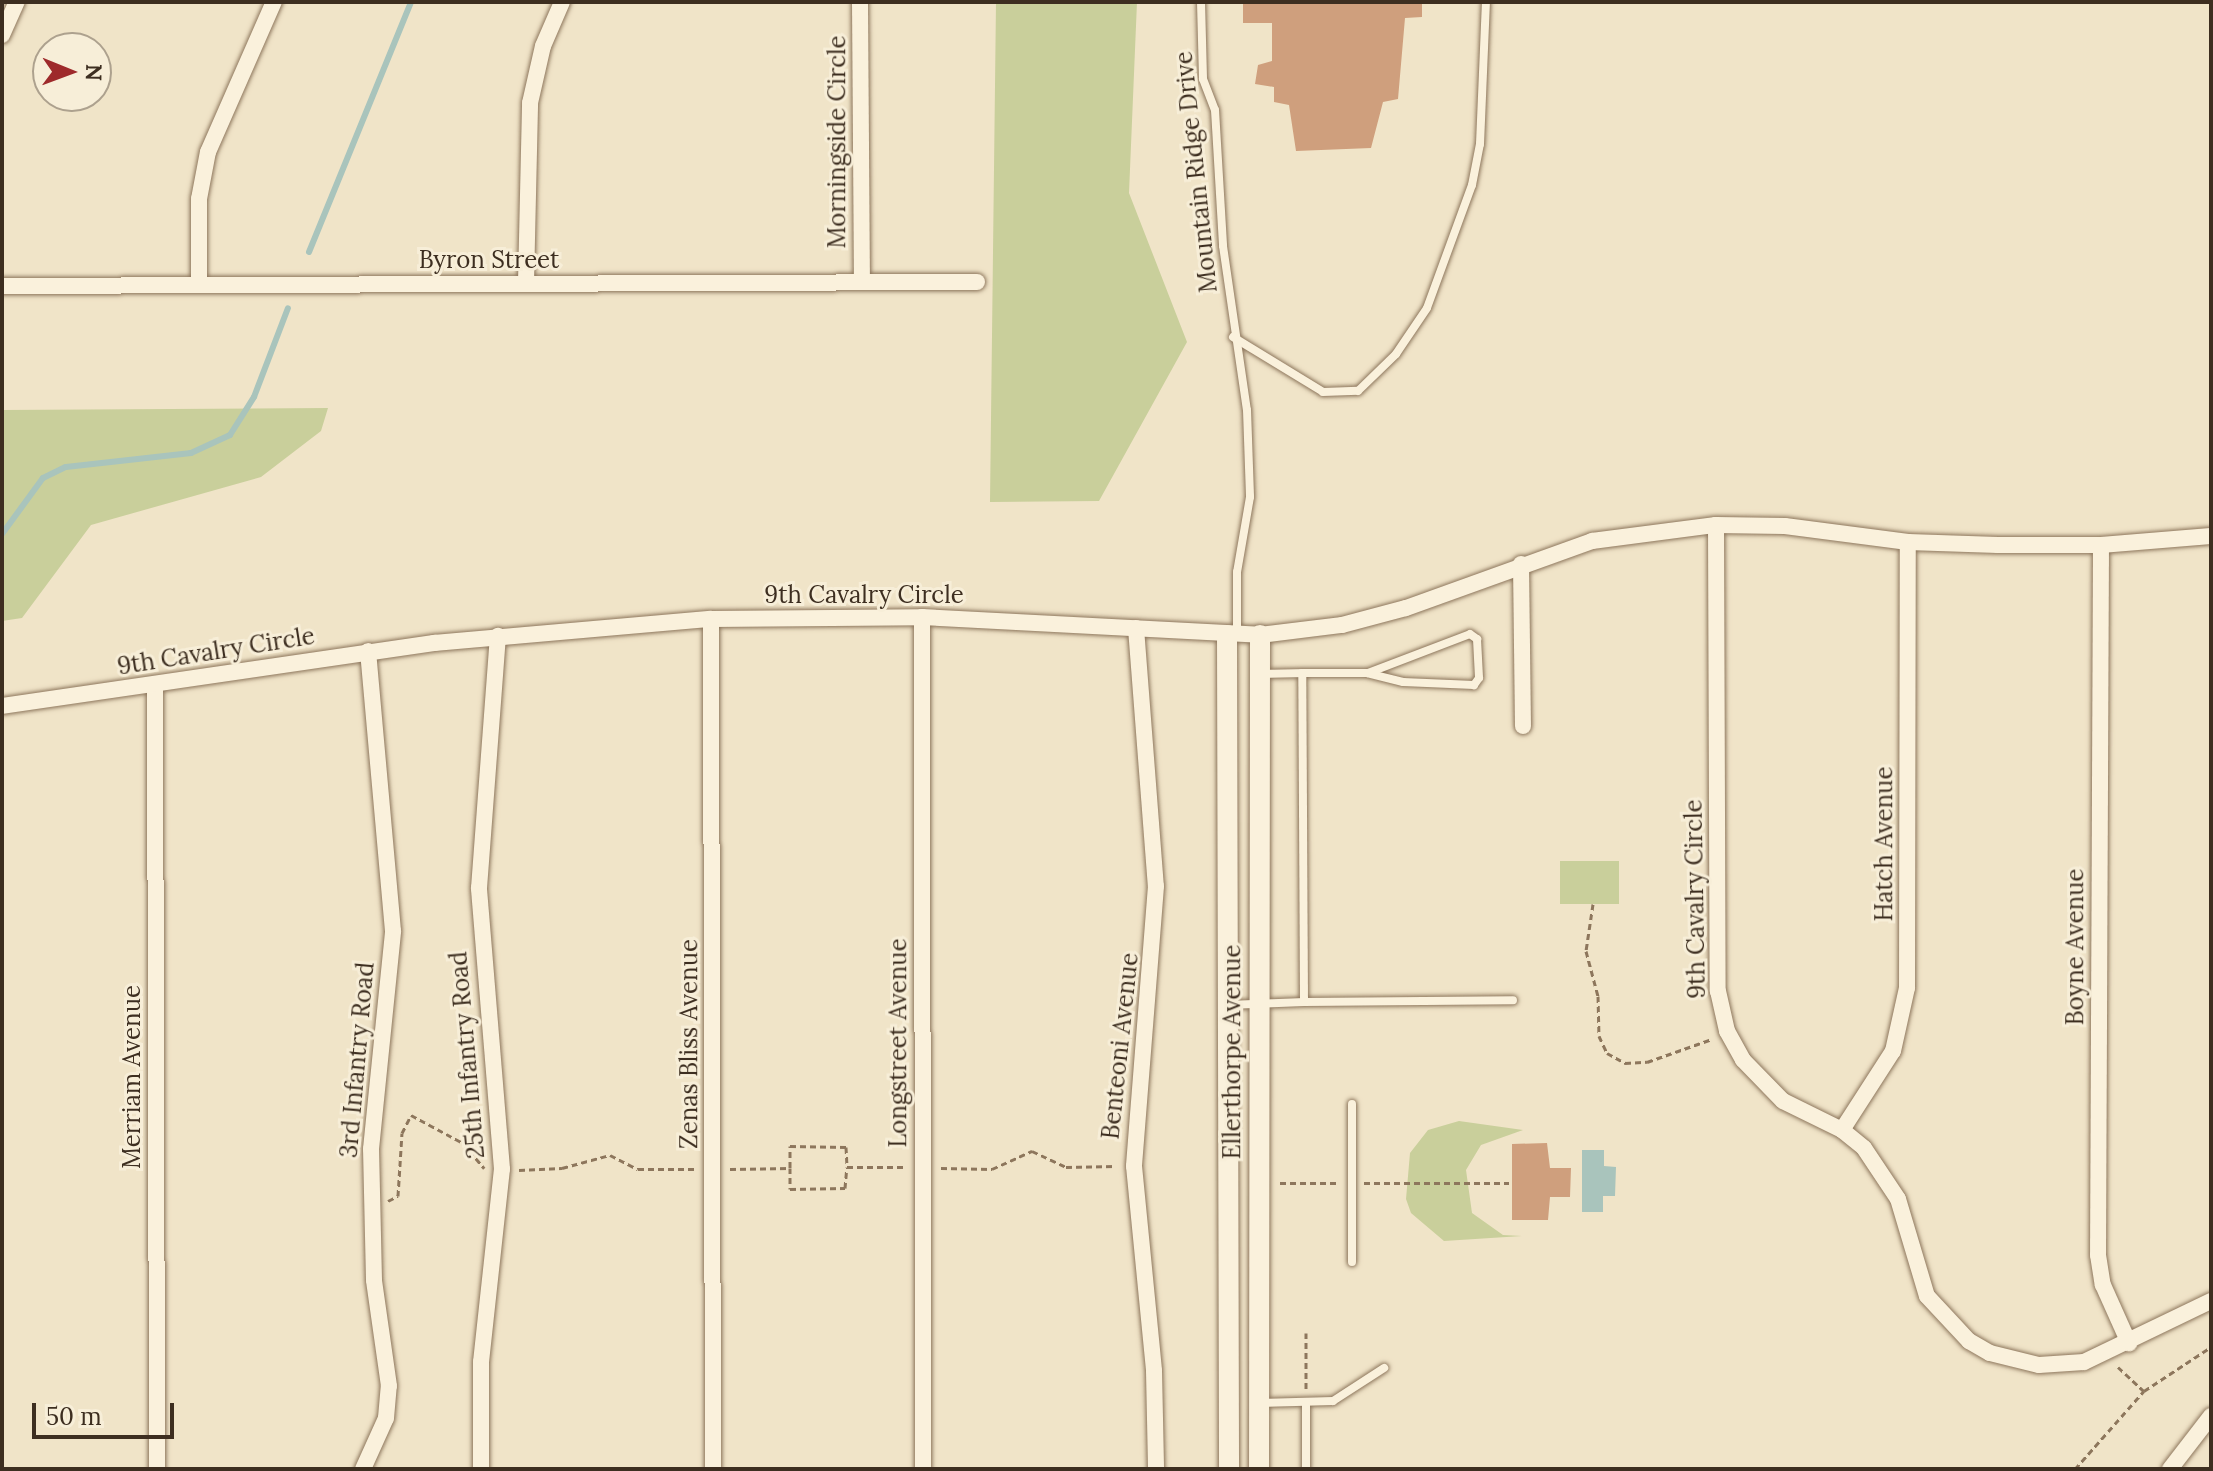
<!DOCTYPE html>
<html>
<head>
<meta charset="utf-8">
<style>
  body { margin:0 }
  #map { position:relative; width:2213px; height:1471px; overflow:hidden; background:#f0e4c8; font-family:Lora,serif }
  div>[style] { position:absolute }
  .green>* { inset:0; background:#c9cf9b; transform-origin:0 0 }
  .water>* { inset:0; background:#a9c4bc }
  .stream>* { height:6px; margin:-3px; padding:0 3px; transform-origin:3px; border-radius:3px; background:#a9c4bc }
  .building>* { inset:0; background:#cf9f7d }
  .path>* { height:3px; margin-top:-1.5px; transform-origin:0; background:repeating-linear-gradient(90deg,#8d765c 0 6px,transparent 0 10px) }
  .roads { filter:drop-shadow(0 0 2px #8d765c) drop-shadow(0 0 2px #8d765c) }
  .service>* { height:8px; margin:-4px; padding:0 4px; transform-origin:4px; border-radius:4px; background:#faf1dc }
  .minor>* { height:16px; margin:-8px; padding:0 8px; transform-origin:8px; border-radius:8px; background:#faf1dc }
  .tertiary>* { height:20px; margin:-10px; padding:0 10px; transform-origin:10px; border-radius:10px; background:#faf1dc }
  span { translate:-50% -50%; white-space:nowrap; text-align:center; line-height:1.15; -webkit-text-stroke:6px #f7eed8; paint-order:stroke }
  .street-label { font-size:24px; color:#3d2e20 }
  .frame { position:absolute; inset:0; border:4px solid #3d2e20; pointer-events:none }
  .north { position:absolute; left:32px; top:32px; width:80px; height:80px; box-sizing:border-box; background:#f7eed8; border:2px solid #ada18e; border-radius:50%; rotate:91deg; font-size:22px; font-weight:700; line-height:32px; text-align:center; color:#3d2e20 }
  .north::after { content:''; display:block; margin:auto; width:28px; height:36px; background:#9e2a2b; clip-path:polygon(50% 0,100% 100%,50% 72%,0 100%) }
  .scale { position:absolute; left:32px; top:1403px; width:142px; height:36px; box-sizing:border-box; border:4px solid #3d2e20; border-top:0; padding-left:10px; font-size:24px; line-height:28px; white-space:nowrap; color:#3d2e20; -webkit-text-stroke:6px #f7eed8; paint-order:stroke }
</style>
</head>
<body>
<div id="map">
  <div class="green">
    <div style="clip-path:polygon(996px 2px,1137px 2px,1129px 193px,1187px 342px,1099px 501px,990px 502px)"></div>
    <div style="clip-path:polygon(328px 408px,321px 431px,261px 477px,91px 525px,22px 618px,2px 621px,2px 410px)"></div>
    <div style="left:1560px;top:861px;width:59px;height:43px"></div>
    <div style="clip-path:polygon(1459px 1121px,1523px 1130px,1481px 1145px,1466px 1170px,1472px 1213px,1503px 1235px,1522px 1236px,1444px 1241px,1411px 1213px,1406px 1199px,1410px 1153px,1428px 1130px)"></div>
  </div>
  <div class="water">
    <div style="clip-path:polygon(1582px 1150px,1604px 1150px,1604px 1166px,1616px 1167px,1615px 1196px,1603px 1196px,1603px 1212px,1582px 1212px)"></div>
  </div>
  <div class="stream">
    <div style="left:309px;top:252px;width:270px;rotate:-67.8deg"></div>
    <div style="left:2px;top:534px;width:69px;rotate:-53.8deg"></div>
    <div style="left:43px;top:478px;width:25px;rotate:-26deg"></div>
    <div style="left:66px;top:467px;width:126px;rotate:-6.4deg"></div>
    <div style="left:191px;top:453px;width:43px;rotate:-24.8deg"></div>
    <div style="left:230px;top:435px;width:45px;rotate:-57.7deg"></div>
    <div style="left:254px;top:397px;width:95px;rotate:-69.1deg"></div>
  </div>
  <div class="building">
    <div style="clip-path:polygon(1243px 2px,1422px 2px,1422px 17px,1405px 18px,1398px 99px,1383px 102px,1371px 148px,1296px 151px,1289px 105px,1274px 102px,1274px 87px,1255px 84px,1258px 65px,1272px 61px,1272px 23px,1243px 23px)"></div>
    <div style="clip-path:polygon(1547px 1143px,1550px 1168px,1571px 1168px,1570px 1197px,1550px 1197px,1548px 1220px,1512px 1220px,1512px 1144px)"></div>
  </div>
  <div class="path">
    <div style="left:1593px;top:904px;width:48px;rotate:98.5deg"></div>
    <div style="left:1586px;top:951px;width:47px;rotate:75.1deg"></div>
    <div style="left:1598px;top:996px;width:40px;rotate:88.6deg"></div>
    <div style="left:1599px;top:1036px;width:19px;rotate:65deg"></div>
    <div style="left:1607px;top:1053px;width:21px;rotate:29deg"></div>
    <div style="left:1625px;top:1063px;width:22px;rotate:-3deg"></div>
    <div style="left:1647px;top:1062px;width:69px;rotate:-19.5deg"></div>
    <div style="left:790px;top:1168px;width:22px;rotate:-90deg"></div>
    <div style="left:790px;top:1146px;width:56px;rotate:1deg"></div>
    <div style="left:846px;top:1147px;width:18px;rotate:87deg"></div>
    <div style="left:941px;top:1168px;width:51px;rotate:1.1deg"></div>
    <div style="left:992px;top:1169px;width:44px;rotate:-24.2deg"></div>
    <div style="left:1032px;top:1151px;width:38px;rotate:25deg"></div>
    <div style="left:1066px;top:1167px;width:50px;rotate:-1.1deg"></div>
    <div style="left:730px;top:1169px;width:60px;rotate:-1deg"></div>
    <div style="left:790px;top:1168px;width:21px;rotate:90deg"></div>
    <div style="left:790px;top:1189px;width:55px;rotate:-1deg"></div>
    <div style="left:845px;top:1188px;width:21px;rotate:-85deg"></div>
    <div style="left:847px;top:1167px;width:58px"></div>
    <div style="left:519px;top:1170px;width:43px;rotate:-2.7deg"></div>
    <div style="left:562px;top:1168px;width:50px;rotate:-15.2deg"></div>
    <div style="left:610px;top:1155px;width:31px;rotate:27deg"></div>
    <div style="left:638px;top:1169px;width:56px"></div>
    <div style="left:1280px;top:1183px;width:60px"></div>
    <div style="left:1364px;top:1183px;width:145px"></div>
    <div style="left:388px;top:1201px;width:11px;rotate:-27deg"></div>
    <div style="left:398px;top:1196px;width:63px;rotate:-86.4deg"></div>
    <div style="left:402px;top:1133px;width:20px;rotate:-63deg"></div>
    <div style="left:411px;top:1115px;width:59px;rotate:28.3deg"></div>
    <div style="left:463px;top:1143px;width:33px;rotate:50deg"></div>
    <div style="left:2118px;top:1367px;width:35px;rotate:43deg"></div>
    <div style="left:1306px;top:1389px;width:56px;rotate:-90deg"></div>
    <div style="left:2075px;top:1469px;width:104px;rotate:-48.5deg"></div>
    <div style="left:2144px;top:1391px;width:80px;rotate:-33.3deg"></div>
  </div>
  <div class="roads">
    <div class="service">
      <div style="left:1201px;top:2px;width:77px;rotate:88.5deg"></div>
      <div style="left:1203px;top:79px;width:33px;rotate:69deg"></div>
      <div style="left:1215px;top:110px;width:136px;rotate:86.6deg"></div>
      <div style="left:1223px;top:246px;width:166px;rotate:81.7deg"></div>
      <div style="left:1247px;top:410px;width:87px;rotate:88deg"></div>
      <div style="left:1250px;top:497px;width:76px;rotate:99.8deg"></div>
      <div style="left:1237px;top:572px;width:62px;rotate:90deg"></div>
      <div style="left:1233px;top:337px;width:105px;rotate:31.4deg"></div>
      <div style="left:1323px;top:392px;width:35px;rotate:-2deg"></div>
      <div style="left:1358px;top:391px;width:53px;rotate:-44.2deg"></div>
      <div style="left:1396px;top:354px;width:55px;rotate:-56deg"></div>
      <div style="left:1427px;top:308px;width:131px;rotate:-69.9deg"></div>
      <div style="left:1472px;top:185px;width:42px;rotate:-79deg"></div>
      <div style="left:1480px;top:144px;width:142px;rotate:-87.6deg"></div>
      <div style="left:1302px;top:673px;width:66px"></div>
      <div style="left:1368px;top:673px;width:109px;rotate:-20.9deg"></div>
      <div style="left:1470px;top:634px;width:9px;rotate:36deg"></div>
      <div style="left:1477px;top:639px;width:39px;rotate:87deg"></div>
      <div style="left:1479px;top:678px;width:9px;rotate:126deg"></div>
      <div style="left:1474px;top:685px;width:71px;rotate:-177.6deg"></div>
      <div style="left:1403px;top:682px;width:36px;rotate:-166deg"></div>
      <div style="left:1304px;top:1002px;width:209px;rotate:-0.5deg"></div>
      <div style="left:1228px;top:1005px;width:76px;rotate:-2.3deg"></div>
      <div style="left:1304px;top:1002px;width:329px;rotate:-90.3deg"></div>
      <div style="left:1302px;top:673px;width:40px;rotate:178.6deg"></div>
      <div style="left:1352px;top:1104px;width:158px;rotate:90deg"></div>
      <div style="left:1259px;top:1403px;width:74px;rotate:-1.5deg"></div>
      <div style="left:1333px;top:1401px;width:61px;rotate:-32.9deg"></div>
      <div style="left:1306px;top:1403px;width:66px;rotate:90deg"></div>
    </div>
    <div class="minor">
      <div style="left:860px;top:2px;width:280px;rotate:89.6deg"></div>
      <div style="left:2px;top:35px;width:36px;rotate:-66deg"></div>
      <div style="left:526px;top:283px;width:180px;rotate:-88.7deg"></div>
      <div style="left:530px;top:103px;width:58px;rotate:-77.2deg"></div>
      <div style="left:543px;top:46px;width:48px;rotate:-66.6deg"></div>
      <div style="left:199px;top:285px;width:86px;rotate:-90deg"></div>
      <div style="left:199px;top:199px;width:48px;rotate:-79.2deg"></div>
      <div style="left:208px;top:152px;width:164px;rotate:-66.3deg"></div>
      <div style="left:2px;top:286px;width:975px;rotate:-0.24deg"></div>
      <div style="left:1716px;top:525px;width:466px;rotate:89.8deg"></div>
      <div style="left:1718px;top:991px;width:41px;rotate:77.3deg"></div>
      <div style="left:1727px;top:1031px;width:33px;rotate:61deg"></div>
      <div style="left:1743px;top:1060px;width:57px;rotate:45.7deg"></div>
      <div style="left:1783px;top:1101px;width:66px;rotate:26.2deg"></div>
      <div style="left:1842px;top:1130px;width:28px;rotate:39deg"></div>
      <div style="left:1864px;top:1148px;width:61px;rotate:56.3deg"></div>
      <div style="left:1898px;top:1199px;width:101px;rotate:73.4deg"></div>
      <div style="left:1927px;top:1296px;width:62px;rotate:47deg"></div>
      <div style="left:1969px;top:1341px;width:24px;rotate:30deg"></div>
      <div style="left:1990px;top:1353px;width:50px;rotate:13.8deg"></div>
      <div style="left:2039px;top:1365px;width:45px;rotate:-3.8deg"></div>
      <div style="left:2084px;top:1362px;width:141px;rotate:-25.7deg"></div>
      <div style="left:2101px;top:545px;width:710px;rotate:90.24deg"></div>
      <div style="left:2098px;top:1255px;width:30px;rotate:81deg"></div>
      <div style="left:2103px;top:1285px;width:64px;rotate:65.9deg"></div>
      <div style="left:1521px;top:564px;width:162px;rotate:89.3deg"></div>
      <div style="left:922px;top:617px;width:852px;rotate:89.93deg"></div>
      <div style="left:711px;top:619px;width:850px;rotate:89.87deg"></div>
      <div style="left:1136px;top:628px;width:259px;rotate:85.6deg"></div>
      <div style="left:1156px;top:886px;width:281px;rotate:94.5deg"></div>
      <div style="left:1134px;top:1166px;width:206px;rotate:84.4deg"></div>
      <div style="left:1154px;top:1371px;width:98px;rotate:88.8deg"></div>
      <div style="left:155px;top:685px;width:784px;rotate:89.85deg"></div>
      <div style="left:2px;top:706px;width:437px;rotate:-8.3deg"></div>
      <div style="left:434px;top:643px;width:278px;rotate:-5deg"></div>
      <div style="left:711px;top:619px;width:211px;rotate:-0.5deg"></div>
      <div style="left:922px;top:617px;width:338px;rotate:3deg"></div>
      <div style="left:1260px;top:635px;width:83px;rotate:-7deg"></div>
      <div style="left:1342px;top:625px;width:66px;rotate:-14.9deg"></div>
      <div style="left:1406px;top:608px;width:198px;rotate:-19.8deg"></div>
      <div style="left:1592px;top:541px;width:125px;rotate:-7.4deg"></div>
      <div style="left:1716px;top:525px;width:69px;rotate:0.8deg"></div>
      <div style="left:1785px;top:526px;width:124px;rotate:7.4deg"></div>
      <div style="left:1908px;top:542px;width:90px;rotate:1.9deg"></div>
      <div style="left:1998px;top:545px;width:103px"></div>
      <div style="left:2101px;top:545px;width:110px;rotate:-4.7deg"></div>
      <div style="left:1842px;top:1130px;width:94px;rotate:-57.2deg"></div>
      <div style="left:1893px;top:1051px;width:65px;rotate:-77.5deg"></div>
      <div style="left:1907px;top:988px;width:446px;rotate:-89.9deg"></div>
      <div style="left:363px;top:1469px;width:56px;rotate:-65.7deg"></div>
      <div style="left:386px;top:1418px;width:32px;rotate:-85deg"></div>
      <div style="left:389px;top:1386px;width:107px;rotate:-98.1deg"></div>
      <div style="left:374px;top:1280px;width:131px;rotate:-91.3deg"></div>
      <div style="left:371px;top:1149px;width:219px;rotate:-84.2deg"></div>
      <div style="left:393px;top:931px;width:281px;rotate:-95.1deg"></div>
      <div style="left:481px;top:1469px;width:107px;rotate:-90deg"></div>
      <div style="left:481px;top:1362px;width:194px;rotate:-83.8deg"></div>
      <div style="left:502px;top:1169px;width:282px;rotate:-94.7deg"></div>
      <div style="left:479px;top:888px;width:253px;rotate:-85.7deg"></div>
      <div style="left:2170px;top:1469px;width:67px;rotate:-52.3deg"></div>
    </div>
    <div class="tertiary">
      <div style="left:1227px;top:635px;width:834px;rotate:89.86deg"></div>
      <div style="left:1259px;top:1469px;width:834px;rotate:-89.93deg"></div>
    </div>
  </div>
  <div class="street-label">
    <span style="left:837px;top:142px;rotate:-90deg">Morningside Circle</span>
    <span style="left:1196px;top:172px;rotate:-96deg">Mountain Ridge Drive</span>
    <span style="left:489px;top:260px">Byron Street</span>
    <span style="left:864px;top:595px">9th Cavalry Circle</span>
    <span style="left:216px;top:651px;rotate:-9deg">9th Cavalry Circle</span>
    <span style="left:1884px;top:844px;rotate:-90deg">Hatch Avenue</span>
    <span style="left:1695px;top:899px;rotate:-91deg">9th Cavalry Circle</span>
    <span style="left:2075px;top:947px;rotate:-90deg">Boyne Avenue</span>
    <span style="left:898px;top:1043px;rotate:-90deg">Longstreet Avenue</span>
    <span style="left:689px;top:1044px;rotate:-90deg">Zenas Bliss Avenue</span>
    <span style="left:1120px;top:1046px;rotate:-84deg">Benteoni Avenue</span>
    <span style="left:1232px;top:1052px;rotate:-90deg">Ellerthorpe Avenue</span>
    <span style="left:467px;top:1055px;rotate:-95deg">25th Infantry Road</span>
    <span style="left:357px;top:1060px;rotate:-85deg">3rd Infantry Road</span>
    <span style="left:132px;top:1077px;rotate:-90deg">Merriam Avenue</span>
  </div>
  <div class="frame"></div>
  <div class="north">N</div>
  <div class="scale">50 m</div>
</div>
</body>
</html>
